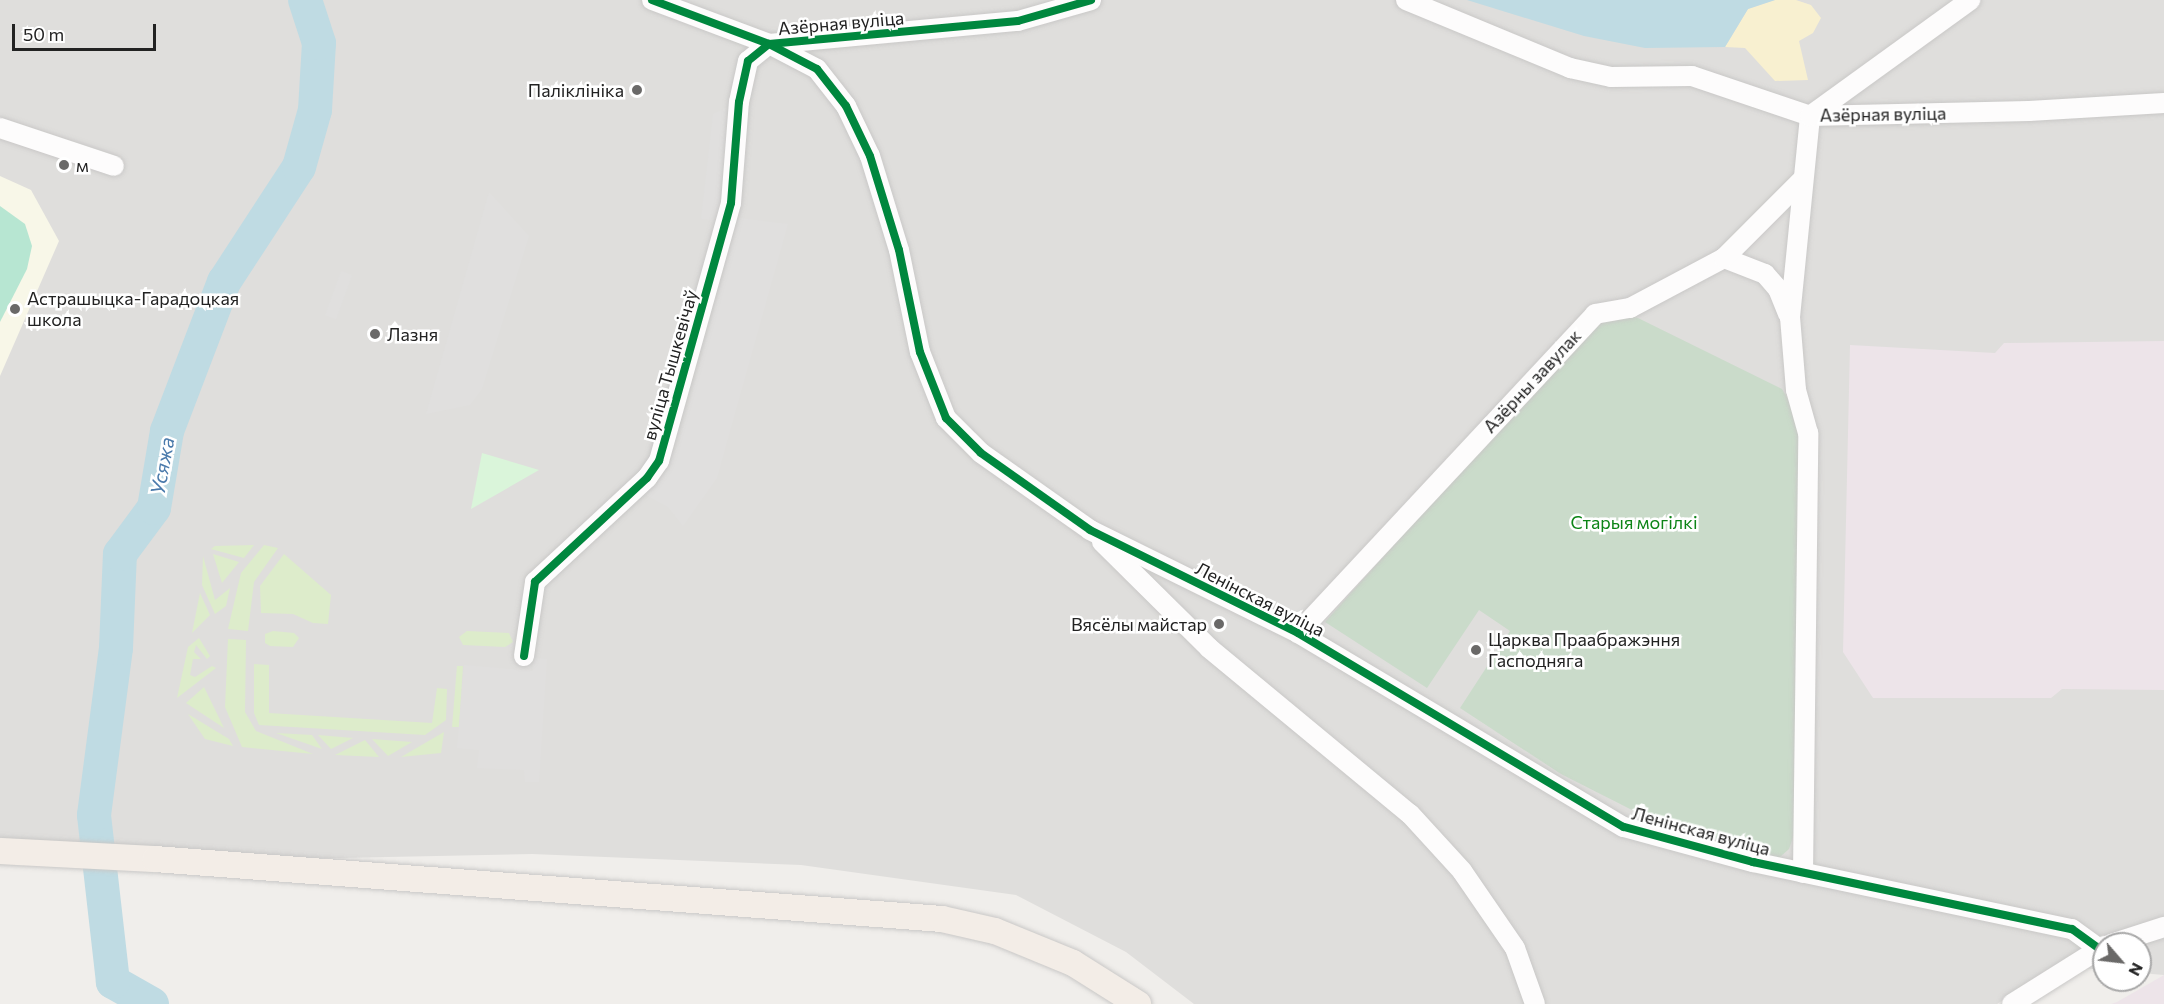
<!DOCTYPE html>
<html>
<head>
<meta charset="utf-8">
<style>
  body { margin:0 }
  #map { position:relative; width:2164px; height:1004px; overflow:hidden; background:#f0eeeb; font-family:Commissioner,sans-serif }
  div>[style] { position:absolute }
  .residential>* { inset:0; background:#dfdedc }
  .industrial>* { inset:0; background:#ede4e9 }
  .education>* { inset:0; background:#f8f7e8 }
  .grass>* { inset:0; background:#ddeccb }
  .sand>* { inset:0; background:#f8f0d0 }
  .cemetery>* { inset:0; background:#cadbca }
  .park>* { inset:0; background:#daf5da }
  .pitch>* { inset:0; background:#b7e6d2 }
  .parking>* { inset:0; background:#e0dfde; transform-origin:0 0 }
  .water>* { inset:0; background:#bfdbe3 }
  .river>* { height:34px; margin:-17px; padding:0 17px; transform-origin:17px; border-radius:17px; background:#bfdbe3 }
  .roads { filter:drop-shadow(0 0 2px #c9c8c7) drop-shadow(0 0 2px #c9c8c7) }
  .minor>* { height:20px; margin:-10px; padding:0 10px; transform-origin:10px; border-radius:10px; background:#fdfcfc }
  .major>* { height:26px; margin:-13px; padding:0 13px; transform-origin:13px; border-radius:13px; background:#f3ede7 }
  .cycleway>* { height:8px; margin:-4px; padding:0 4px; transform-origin:4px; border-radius:4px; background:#00873e }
  .dots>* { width:16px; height:16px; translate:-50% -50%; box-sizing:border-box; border:3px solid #fff; border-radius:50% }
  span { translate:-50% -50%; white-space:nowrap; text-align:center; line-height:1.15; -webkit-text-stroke:5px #fff; paint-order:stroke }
  .street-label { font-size:18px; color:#222 }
  .poi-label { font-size:18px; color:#222 }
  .right { translate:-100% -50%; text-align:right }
  .left { translate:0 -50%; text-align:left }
  .park-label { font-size:18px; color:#0c8416 }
  .water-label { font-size:20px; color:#4a7aab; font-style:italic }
  .north { position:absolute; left:2092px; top:932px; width:60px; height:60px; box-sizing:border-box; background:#fff; border:2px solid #a7a7a7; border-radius:50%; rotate:118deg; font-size:16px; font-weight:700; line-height:24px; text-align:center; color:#222 }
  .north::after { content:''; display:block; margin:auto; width:21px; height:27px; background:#6a6968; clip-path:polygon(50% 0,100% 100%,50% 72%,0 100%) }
  .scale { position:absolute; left:12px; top:24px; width:144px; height:27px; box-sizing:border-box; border:3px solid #222; border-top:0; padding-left:8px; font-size:18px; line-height:21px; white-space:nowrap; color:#222; -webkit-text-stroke:4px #fff; paint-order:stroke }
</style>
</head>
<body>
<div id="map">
  <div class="residential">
    <div style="clip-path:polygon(0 0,2164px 0,2164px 975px,2140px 973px,2140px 944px,2104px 944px,2104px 970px,2056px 966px,1997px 1004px,1194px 1004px,1126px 952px,1016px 895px,801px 865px,532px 854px,0 865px)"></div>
  </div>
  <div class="industrial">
    <div style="clip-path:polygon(2164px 341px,2164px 690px,2062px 689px,2051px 698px,1873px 698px,1843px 652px,1850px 345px,1995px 353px,2004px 343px)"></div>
    <div style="clip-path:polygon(2164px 975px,2164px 1004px,2111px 1004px,2117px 1002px)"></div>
  </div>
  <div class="education">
    <div style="clip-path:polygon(0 176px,31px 190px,59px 241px,0 376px)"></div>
  </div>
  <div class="grass">
    <div style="clip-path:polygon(254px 545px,244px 558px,211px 549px,215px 546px)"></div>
    <div style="clip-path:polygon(264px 545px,278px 548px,254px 582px,248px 631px,228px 629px,241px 573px)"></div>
    <div style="clip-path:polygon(213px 554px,239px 562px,222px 583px)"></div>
    <div style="clip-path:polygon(284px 554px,331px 595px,328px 624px,313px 623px,293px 614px,261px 613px,260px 586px)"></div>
    <div style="clip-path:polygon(203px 556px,215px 600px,230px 588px,226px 606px,215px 614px,202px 585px)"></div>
    <div style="clip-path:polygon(200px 593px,210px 615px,192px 633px)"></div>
    <div style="clip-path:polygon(273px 631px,294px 633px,299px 638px,293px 647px,270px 646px,265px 643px,265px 634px)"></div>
    <div style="clip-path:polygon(467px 631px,509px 633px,513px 642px,505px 647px,463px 645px,459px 637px)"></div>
    <div style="clip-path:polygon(199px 638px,210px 656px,207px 659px,196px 645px,194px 652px,201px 659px,193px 659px,190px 675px,195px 677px,212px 666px,216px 668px,177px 698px,188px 647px)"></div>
    <div style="clip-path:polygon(228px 639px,246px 640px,245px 712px,256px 731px,313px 754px,242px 747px,225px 707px)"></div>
    <div style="clip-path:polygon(254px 664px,269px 665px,269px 713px,432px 723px,437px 688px,447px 689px,446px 720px,425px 735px,259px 725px,254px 713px)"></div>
    <div style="clip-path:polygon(457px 666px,463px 666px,459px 727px,452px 727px)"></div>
    <div style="clip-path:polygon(204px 687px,224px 728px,186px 703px)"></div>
    <div style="clip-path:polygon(188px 714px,229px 739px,233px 746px,205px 739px)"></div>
    <div style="clip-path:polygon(444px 732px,441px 753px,401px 757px)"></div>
    <div style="clip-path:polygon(276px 733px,312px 735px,322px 749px)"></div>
    <div style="clip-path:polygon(318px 735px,353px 738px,331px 749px)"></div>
    <div style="clip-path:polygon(372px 739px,412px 742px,388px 756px)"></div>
    <div style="clip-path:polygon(365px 740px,379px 757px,335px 755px)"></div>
  </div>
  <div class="sand">
    <div style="clip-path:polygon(1775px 0,1796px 0,1811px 5px,1821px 18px,1813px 33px,1799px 41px,1808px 80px,1775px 81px,1745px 48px,1725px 47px,1748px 9px)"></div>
  </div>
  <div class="cemetery">
    <div style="clip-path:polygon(1616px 313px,1638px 318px,1782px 389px,1799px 417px,1795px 832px,1789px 849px,1780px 857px,1770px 857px,1634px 811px,1561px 774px,1460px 708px,1510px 631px,1479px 610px,1427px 688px,1325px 622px,1596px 319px)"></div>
  </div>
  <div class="park">
    <div style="clip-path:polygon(482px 453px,539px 470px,471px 509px)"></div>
  </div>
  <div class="pitch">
    <div style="clip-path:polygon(0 206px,25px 224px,32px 246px,27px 269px,0 322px)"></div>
  </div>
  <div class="parking">
    <div style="clip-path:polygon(739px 102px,726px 221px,701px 219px,713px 114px)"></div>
    <div style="clip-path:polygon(489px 192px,529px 236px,482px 389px,470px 405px,426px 414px)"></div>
    <div style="clip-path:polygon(738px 218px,788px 224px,717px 478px,683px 526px,668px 507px,644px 494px,679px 444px)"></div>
    <div style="left:341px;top:271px;width:12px;height:47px;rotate:20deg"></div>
    <div style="clip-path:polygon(534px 658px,547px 659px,539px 782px,525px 782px,524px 770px,477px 768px,479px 750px,457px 748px,464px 665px,533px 671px)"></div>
  </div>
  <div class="water">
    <div style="clip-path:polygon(1467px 0,1775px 0,1748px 9px,1725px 47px,1645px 48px,1584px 36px)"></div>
  </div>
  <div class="river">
    <div style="left:152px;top:1004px;width:45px;rotate:-150.6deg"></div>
    <div style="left:113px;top:982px;width:168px;rotate:-96.5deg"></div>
    <div style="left:94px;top:815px;width:168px;rotate:-82.5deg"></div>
    <div style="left:116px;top:648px;width:94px;rotate:-87.6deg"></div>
    <div style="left:120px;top:554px;width:57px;rotate:-53.5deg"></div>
    <div style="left:154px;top:508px;width:78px;rotate:-80.4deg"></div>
    <div style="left:167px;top:431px;width:160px;rotate:-69.1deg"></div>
    <div style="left:224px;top:282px;width:137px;rotate:-56.9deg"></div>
    <div style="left:299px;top:167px;width:59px;rotate:-74.3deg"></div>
    <div style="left:315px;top:110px;width:67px;rotate:-86.6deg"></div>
    <div style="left:319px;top:43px;width:45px;rotate:-108deg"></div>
  </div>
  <div class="roads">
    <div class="minor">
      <div style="left:652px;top:0;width:125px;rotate:20.6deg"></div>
      <div style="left:769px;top:44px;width:54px;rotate:27.5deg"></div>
      <div style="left:817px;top:69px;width:47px;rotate:51.9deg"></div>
      <div style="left:846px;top:106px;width:55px;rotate:64.4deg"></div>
      <div style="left:870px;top:156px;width:98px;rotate:72.9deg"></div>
      <div style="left:899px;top:250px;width:104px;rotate:78.4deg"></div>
      <div style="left:920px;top:352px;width:71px;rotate:68.5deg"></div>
      <div style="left:946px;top:418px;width:49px;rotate:45deg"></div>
      <div style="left:981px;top:453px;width:133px;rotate:35.2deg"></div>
      <div style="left:1090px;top:530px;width:232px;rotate:26.3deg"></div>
      <div style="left:1298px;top:633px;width:379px;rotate:30.8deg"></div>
      <div style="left:1624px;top:827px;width:134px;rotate:15.2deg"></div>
      <div style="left:1753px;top:862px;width:326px;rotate:11.9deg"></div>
      <div style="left:2072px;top:929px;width:32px;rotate:36deg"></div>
      <div style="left:1406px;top:0;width:178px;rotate:22.5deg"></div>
      <div style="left:1570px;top:68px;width:42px;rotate:12.4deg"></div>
      <div style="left:1611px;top:77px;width:81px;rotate:-0.7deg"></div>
      <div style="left:1692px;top:76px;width:125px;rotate:18.7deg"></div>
      <div style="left:1810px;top:116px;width:219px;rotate:-1.3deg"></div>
      <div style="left:2029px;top:111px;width:135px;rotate:-3.4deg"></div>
      <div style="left:0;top:128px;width:120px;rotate:18.4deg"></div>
      <div style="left:1724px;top:258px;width:44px;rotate:21.3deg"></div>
      <div style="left:1765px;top:274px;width:20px;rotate:49deg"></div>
      <div style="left:1778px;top:289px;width:27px;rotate:68deg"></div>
      <div style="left:1102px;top:542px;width:151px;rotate:44.7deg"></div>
      <div style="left:1209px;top:648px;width:261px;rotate:39.6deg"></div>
      <div style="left:1410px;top:814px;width:77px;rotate:47.6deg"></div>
      <div style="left:1462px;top:871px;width:93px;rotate:55.5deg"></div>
      <div style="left:1515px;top:948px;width:59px;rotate:70.3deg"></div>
      <div style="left:1298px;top:633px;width:436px;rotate:-47deg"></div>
      <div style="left:1595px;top:314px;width:36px;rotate:-10deg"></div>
      <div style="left:1630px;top:308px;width:106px;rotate:-28deg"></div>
      <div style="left:1724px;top:258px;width:109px;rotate:-45deg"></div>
      <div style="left:524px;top:656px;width:75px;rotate:-81.5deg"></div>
      <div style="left:535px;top:582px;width:153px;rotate:-42.9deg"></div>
      <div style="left:647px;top:478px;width:21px;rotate:-55deg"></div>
      <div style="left:659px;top:461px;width:268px;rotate:-74.4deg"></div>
      <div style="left:731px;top:203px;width:101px;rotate:-85.5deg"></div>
      <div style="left:739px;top:102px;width:42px;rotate:-77.6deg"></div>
      <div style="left:748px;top:61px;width:27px;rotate:-39deg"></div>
      <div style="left:769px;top:44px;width:250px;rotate:-5.3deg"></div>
      <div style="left:1018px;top:21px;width:76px;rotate:-16deg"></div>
      <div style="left:1803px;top:873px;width:440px;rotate:-89.3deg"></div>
      <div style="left:1808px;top:433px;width:45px;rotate:-105.6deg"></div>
      <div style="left:1796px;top:390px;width:73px;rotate:-94.7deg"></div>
      <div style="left:1790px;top:317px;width:202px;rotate:-84.3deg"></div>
      <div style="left:1810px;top:116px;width:198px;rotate:-35.9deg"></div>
      <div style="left:2111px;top:944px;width:56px;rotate:-17.8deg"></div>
      <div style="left:2012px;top:1004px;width:109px;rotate:-32.2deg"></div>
    </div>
    <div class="major">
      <div style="left:0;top:851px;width:155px;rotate:3deg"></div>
      <div style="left:155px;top:859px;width:789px;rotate:4.36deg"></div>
      <div style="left:942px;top:919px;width:54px;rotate:12.8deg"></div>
      <div style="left:995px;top:931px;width:84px;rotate:22.3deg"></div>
      <div style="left:1073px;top:963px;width:77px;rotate:32.2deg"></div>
    </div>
  </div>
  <div class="cycleway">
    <div style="left:652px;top:0;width:125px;rotate:20.6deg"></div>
    <div style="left:769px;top:44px;width:54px;rotate:27.5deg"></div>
    <div style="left:817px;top:69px;width:47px;rotate:51.9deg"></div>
    <div style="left:846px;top:106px;width:55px;rotate:64.4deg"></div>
    <div style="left:870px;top:156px;width:98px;rotate:72.9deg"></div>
    <div style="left:899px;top:250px;width:104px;rotate:78.4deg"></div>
    <div style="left:920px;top:352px;width:71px;rotate:68.5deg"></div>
    <div style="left:946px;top:418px;width:49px;rotate:45deg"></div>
    <div style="left:981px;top:453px;width:133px;rotate:35.2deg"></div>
    <div style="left:1090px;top:530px;width:232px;rotate:26.3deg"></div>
    <div style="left:1298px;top:633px;width:379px;rotate:30.8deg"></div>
    <div style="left:1624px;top:827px;width:134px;rotate:15.2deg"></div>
    <div style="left:1753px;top:862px;width:326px;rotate:11.9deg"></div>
    <div style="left:2072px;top:929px;width:32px;rotate:36deg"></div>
    <div style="left:524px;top:656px;width:75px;rotate:-81.5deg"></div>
    <div style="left:535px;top:582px;width:153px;rotate:-42.9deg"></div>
    <div style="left:647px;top:478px;width:21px;rotate:-55deg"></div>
    <div style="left:659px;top:461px;width:268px;rotate:-74.4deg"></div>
    <div style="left:731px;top:203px;width:101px;rotate:-85.5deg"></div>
    <div style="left:739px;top:102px;width:42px;rotate:-77.6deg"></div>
    <div style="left:748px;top:61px;width:27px;rotate:-39deg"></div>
    <div style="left:769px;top:44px;width:250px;rotate:-5.3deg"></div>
    <div style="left:1018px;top:21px;width:76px;rotate:-16deg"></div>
  </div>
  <div class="dots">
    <div style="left:637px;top:90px;background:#6a6968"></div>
    <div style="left:64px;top:165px;background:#6a6968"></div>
    <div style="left:15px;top:309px;background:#6a6968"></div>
    <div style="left:375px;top:334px;background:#6a6968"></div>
    <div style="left:1219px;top:624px;background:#6a6968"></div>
    <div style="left:1476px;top:650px;background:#6a6968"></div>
  </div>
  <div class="street-label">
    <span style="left:841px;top:23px;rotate:-5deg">Азёрная вуліца</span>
    <span style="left:1883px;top:114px;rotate:-1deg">Азёрная вуліца</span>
    <span style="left:670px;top:365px;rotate:-74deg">вуліца Тышкевічаў</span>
    <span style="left:1532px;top:381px;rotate:-47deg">Азёрны завулак</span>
    <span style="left:1260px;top:599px;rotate:27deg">Ленінская вуліца</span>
    <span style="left:1701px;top:831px;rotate:15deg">Ленінская вуліца</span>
  </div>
  <div class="poi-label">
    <span class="right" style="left:624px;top:90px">Паліклініка</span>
    <span class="left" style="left:76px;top:165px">м</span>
    <span class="left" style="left:27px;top:309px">Астрашыцка-Гарадоцкая<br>школа</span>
    <span class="left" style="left:387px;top:334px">Лазня</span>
    <span class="right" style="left:1207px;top:624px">Вясёлы майстар</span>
    <span class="left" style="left:1488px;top:650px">Царква Праабражэння<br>Гасподняга</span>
  </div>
  <div class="park-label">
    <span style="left:1634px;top:522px">Старыя могілкі</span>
  </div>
  <div class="water-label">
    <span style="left:162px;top:466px;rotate:-80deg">Усяжа</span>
  </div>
  <div class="north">N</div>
  <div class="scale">50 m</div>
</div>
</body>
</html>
